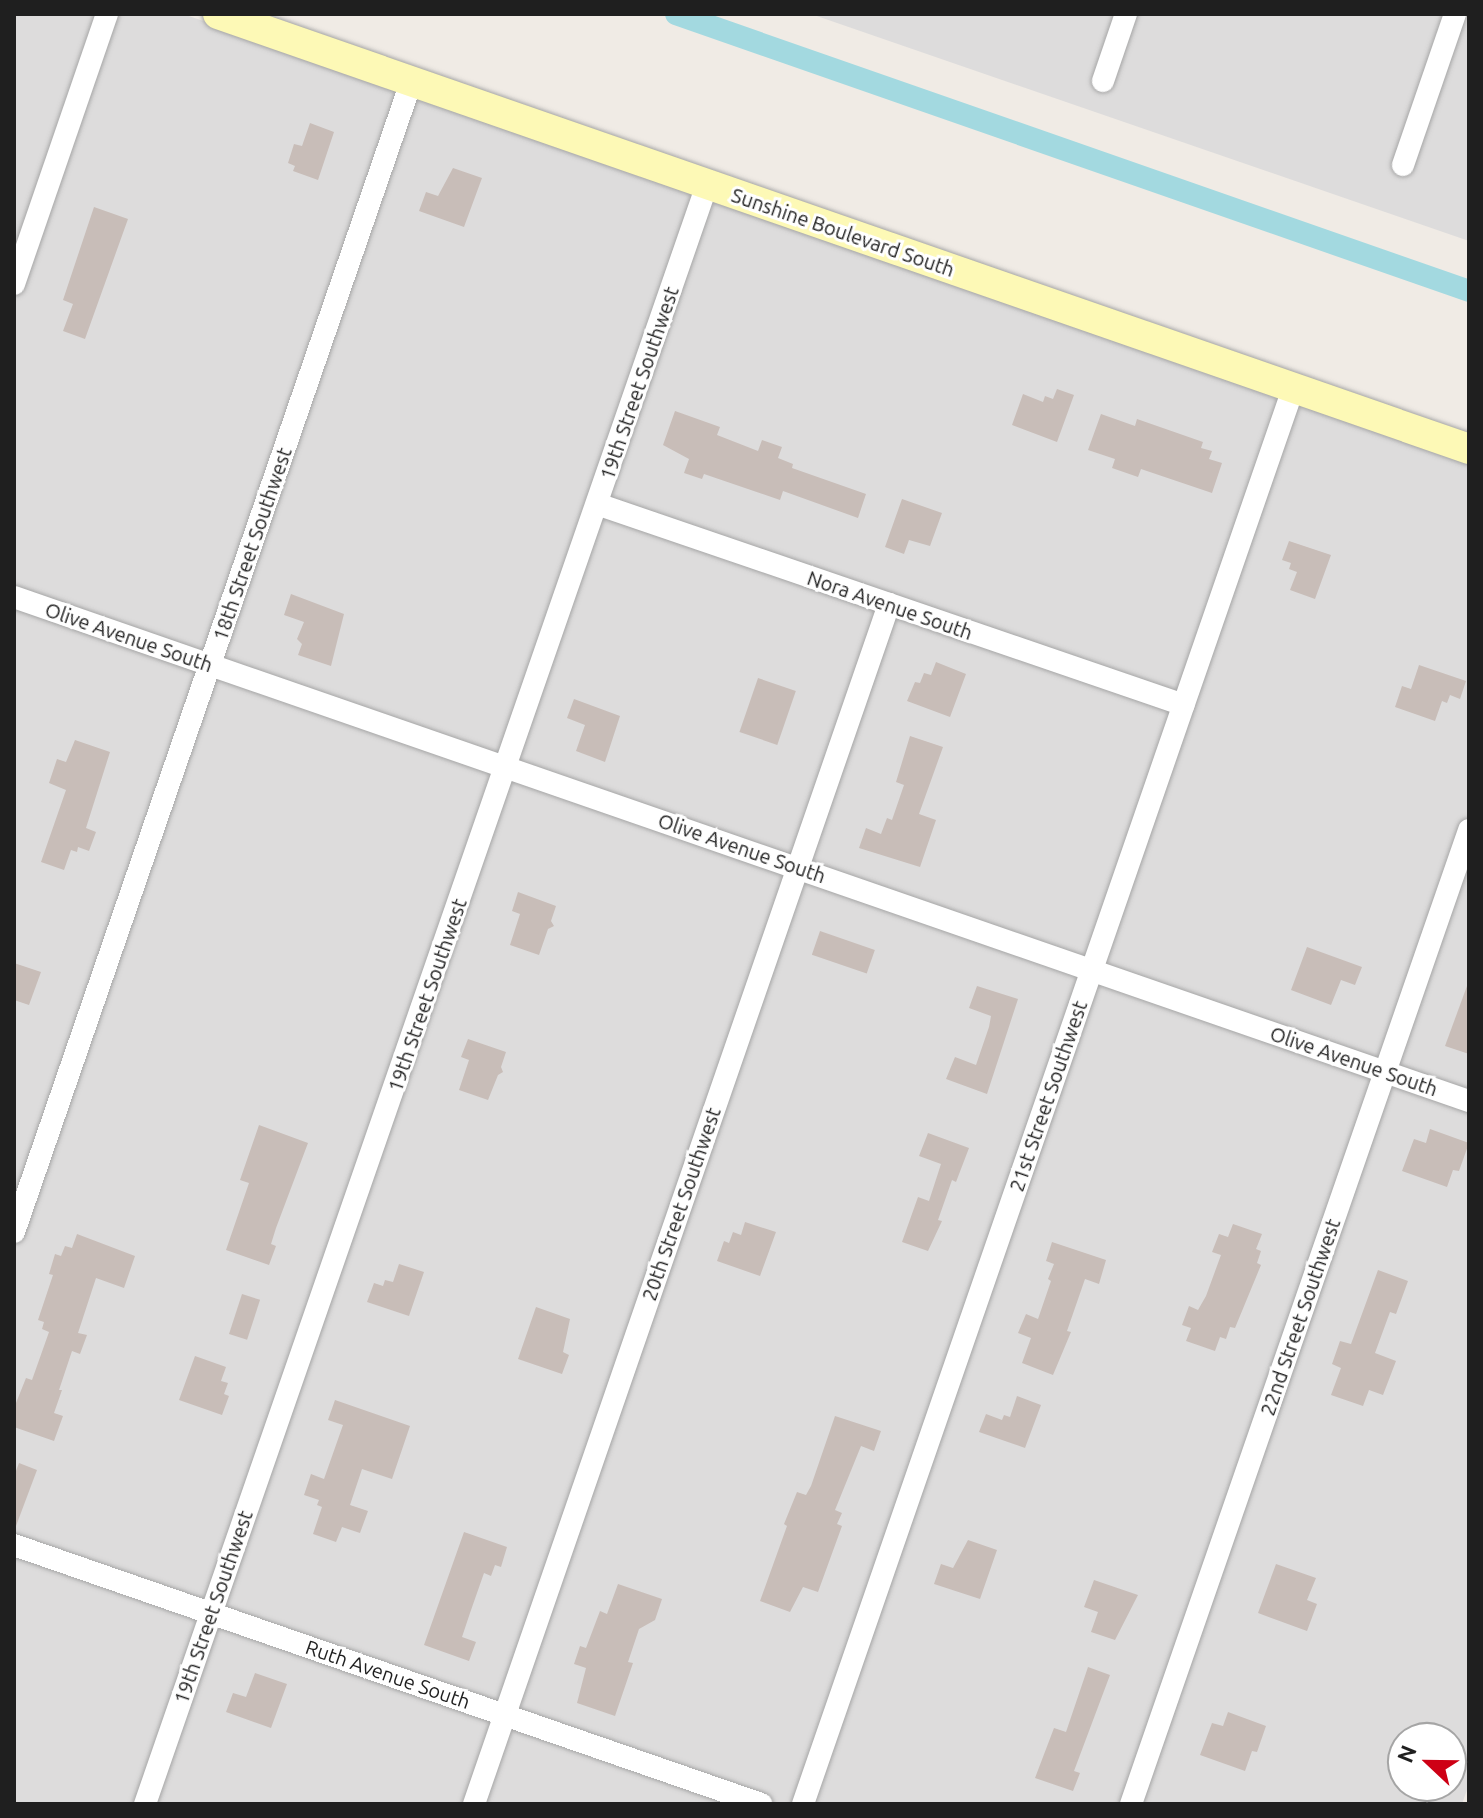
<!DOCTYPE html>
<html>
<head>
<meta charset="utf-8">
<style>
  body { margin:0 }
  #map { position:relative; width:1483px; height:1818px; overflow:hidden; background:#f0ebe5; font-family:Ubuntu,sans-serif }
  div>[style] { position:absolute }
  .residential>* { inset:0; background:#dddcdc }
  .canal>* { height:22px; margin:-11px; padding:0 11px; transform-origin:11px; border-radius:11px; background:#a3d9e0 }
  .building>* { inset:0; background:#c8bdb8; transform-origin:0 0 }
  .roads { filter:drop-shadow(0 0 2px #a6a6a6) drop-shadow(0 0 2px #a6a6a6) }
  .street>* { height:22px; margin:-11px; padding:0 11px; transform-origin:11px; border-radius:11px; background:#fff }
  .secondary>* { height:30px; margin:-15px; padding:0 15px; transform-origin:15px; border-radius:15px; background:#fdf9b6 }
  span { translate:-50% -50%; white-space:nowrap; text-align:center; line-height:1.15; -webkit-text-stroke:6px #fff; paint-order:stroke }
  .street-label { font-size:20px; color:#1f1f1f }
  .frame { position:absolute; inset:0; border:16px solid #1f1f1f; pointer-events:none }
  .north { position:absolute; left:1387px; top:1722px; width:80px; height:80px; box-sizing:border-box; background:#fff; border:2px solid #a5a5a5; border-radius:50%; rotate:292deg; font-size:22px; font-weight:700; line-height:32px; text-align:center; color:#1f1f1f }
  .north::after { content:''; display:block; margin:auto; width:28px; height:36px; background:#ce0015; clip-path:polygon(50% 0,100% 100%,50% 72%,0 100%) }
</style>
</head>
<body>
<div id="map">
  <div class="residential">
    <div style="clip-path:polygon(evenodd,14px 14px,183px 14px,1469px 461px,1469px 1784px,1462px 1804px,14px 1804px,14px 14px,1403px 1738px,1451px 1738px,1451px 1786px,1403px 1786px,1403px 1738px)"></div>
    <div style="clip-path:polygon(811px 14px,1469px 14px,1469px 241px)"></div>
  </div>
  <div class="canal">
    <div style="left:676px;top:14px;width:840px;rotate:19.25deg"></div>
  </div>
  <div class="building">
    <div style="clip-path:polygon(310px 123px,334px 132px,318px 180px,293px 171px,295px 166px,288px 163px,294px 144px,302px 146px)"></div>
    <div style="clip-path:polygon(453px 168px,482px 178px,464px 227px,419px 211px,426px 192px,438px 196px)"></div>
    <div style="clip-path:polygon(94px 207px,128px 219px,85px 339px,63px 331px,73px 304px,63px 300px)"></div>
    <div style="clip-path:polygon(1057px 389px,1074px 395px,1057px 442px,1012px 425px,1023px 394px,1043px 402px,1045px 396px,1053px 399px)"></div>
    <div style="clip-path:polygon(675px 411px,720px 427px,717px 435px,758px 451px,762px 440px,782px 447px,778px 458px,793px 464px,792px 468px,866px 494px,858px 518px,783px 491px,780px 500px,704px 474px,702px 479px,684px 473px,689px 459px,663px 445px)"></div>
    <div style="clip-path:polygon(1101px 414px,1135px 426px,1137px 419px,1203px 442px,1201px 448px,1212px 451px,1209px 459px,1222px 463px,1212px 493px,1141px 469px,1138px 477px,1112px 468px,1115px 459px,1088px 450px)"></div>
    <div style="clip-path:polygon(902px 499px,942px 513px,930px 546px,909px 540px,904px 554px,885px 547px)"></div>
    <div style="clip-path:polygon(1289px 541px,1331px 555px,1315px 599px,1290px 590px,1297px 572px,1289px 569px,1291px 563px,1282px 560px)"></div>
    <div style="clip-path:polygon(291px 594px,344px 614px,331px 666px,298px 655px,302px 644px,297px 639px,304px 622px,284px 615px)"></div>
    <div style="clip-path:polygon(936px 662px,966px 674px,950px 717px,907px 701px,915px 682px,920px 683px,924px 673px,931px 675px)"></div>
    <div style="clip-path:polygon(1419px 665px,1466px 681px,1460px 699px,1450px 695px,1447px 703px,1442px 701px,1435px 721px,1395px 707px,1402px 686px,1411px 689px)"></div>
    <div style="left:758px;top:678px;width:40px;height:57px;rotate:19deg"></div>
    <div style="clip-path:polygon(574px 699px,620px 716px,605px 762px,576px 751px,585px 725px,567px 718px)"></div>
    <div style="clip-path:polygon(910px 736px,943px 747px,919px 814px,936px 820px,920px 867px,859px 848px,866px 828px,881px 834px,887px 818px,892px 820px,904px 785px,896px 782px)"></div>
    <div style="clip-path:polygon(75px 740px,110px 752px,86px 828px,96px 832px,89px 851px,78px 847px,77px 852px,71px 850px,64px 870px,41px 862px,66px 790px,49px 783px,57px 759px,66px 762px)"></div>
    <div style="clip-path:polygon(518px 892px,556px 906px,551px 921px,554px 926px,548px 929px,539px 955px,510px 945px,520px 914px,512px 911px)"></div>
    <div style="left:820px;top:931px;width:58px;height:25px;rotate:19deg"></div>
    <div style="clip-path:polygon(1307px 947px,1362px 967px,1355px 985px,1341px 980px,1331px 1005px,1291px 990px)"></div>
    <div style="clip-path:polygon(14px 963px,41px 972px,29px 1005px,14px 1000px)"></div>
    <div style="clip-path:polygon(977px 986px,1018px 999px,987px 1094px,946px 1079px,955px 1057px,976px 1065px,989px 1027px,991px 1016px,969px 1008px)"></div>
    <div style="clip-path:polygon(1467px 986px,1469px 986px,1469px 1054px,1445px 1046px)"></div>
    <div style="clip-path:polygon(468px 1039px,506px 1052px,501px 1067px,503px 1072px,498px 1075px,488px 1100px,459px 1090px,469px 1060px,461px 1057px)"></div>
    <div style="clip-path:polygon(259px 1125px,308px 1143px,276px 1228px,271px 1244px,276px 1246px,269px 1265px,226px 1250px,249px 1183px,240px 1180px)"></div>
    <div style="clip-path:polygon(1430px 1129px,1469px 1143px,1459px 1171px,1453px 1170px,1447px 1187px,1402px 1171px,1414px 1139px,1426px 1143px)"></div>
    <div style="clip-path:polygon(928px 1133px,969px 1148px,956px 1182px,952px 1180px,938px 1220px,942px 1221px,928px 1251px,902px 1242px,918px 1197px,929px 1201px,941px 1164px,919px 1156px)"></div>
    <div style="clip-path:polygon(745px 1222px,776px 1232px,760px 1276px,717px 1261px,724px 1241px,729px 1243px,733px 1232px,741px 1235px)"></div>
    <div style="clip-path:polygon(1233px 1224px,1262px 1234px,1256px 1249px,1261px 1251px,1257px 1263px,1261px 1265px,1235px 1328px,1230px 1327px,1226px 1339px,1220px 1337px,1215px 1351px,1186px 1341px,1191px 1328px,1182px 1325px,1189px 1306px,1198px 1310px,1206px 1296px,1221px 1255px,1212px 1252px,1219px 1234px,1228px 1237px)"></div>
    <div style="clip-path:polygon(77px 1234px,135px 1256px,124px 1288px,96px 1278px,78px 1333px,87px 1335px,80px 1354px,72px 1351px,59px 1390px,62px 1390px,54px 1413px,63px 1416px,54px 1441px,14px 1427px,14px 1408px,26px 1378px,32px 1380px,49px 1332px,42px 1329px,44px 1322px,38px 1320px,53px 1275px,49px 1274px,55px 1254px,61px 1256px,65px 1246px,72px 1248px)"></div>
    <div style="clip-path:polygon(1052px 1242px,1106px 1260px,1099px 1284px,1085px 1279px,1067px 1331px,1071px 1332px,1053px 1375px,1022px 1363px,1031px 1338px,1018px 1333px,1026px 1314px,1038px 1319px,1051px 1281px,1048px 1279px,1054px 1264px,1046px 1261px)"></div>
    <div style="clip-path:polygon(399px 1264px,424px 1272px,409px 1316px,367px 1302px,374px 1283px,383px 1286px,385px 1280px,393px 1282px)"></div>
    <div style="clip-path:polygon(1378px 1270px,1408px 1281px,1396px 1314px,1390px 1312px,1375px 1353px,1396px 1361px,1383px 1395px,1369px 1390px,1363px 1406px,1331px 1395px,1341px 1368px,1332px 1364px,1340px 1341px,1351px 1344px)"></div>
    <div style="left:242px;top:1294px;width:19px;height:42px;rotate:18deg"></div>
    <div style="clip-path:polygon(536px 1307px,570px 1319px,563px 1352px,569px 1355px,562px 1374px,518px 1359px)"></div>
    <div style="clip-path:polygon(195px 1356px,226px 1367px,221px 1381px,228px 1383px,224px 1394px,229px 1396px,222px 1415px,179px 1400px)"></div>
    <div style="clip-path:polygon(1017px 1396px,1041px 1405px,1025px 1448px,979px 1432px,986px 1414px,1002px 1420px,1004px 1415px,1010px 1417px)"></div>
    <div style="clip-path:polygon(335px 1400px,410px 1426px,392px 1479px,362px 1469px,350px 1505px,368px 1511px,360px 1533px,342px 1527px,336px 1542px,313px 1534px,322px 1507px,317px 1505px,319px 1500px,304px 1495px,311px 1474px,324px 1479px,343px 1425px,328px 1420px)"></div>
    <div style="clip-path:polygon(835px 1416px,881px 1431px,874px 1451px,861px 1446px,835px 1510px,842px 1513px,837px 1524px,842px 1526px,818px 1592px,803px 1587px,790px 1612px,760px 1601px,787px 1526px,784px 1524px,797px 1492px,806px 1495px,811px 1486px)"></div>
    <div style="clip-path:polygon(19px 1463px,37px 1470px,16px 1526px,14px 1476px)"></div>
    <div style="clip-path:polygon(464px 1532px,507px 1547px,501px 1567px,495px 1565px,491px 1576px,484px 1573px,470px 1613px,462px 1637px,476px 1642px,469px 1661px,424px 1645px)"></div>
    <div style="clip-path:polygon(968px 1540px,997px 1550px,980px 1599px,934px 1584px,941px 1564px,953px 1568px)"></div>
    <div style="clip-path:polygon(1276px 1564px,1316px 1578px,1307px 1600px,1317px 1604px,1307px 1631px,1258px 1613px)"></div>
    <div style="clip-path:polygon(1094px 1580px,1138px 1595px,1115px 1640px,1091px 1632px,1098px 1612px,1084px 1607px)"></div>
    <div style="clip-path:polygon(618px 1584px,662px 1599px,655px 1620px,639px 1629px,628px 1662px,633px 1663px,615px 1716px,577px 1703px,586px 1668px,574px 1664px,580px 1646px,586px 1648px,600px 1611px,607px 1614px)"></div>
    <div style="clip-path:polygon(1088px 1667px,1110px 1675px,1074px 1771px,1080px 1773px,1073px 1791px,1035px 1778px,1054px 1728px,1066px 1732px)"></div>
    <div style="clip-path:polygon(255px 1673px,287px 1684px,271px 1728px,226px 1712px,233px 1693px,246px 1697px)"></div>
    <div style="clip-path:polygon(1228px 1712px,1266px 1726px,1257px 1752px,1252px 1751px,1245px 1771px,1200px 1755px,1212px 1723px,1223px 1726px)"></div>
  </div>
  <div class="roads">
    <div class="street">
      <div style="left:1103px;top:81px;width:71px;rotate:-71.1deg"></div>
      <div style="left:1403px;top:165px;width:160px;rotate:-71deg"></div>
      <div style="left:14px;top:284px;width:286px;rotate:-71deg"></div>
      <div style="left:597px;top:504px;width:620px;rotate:18.9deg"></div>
      <div style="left:14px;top:597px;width:1540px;rotate:19.11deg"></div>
      <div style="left:14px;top:1232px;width:1217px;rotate:-70.95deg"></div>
      <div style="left:14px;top:1545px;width:791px;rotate:19.12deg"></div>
      <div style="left:145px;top:1804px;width:1714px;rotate:-70.86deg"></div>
      <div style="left:474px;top:1804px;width:1270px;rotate:-70.92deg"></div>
      <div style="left:803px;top:1804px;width:1497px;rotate:-70.9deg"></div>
      <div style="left:1131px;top:1804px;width:1031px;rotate:-70.86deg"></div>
    </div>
    <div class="secondary">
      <div style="left:218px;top:14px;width:1324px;rotate:19.17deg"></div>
    </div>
  </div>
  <div class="street-label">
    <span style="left:843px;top:232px;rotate:19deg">Sunshine Boulevard South</span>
    <span style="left:639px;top:383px;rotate:-71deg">19th Street Southwest</span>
    <span style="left:252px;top:544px;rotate:-71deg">18th Street Southwest</span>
    <span style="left:890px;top:605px;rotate:19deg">Nora Avenue South</span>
    <span style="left:129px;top:637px;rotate:19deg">Olive Avenue South</span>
    <span style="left:742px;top:848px;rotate:19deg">Olive Avenue South</span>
    <span style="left:427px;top:995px;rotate:-71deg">19th Street Southwest</span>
    <span style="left:1354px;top:1061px;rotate:19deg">Olive Avenue South</span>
    <span style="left:1048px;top:1096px;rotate:-71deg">21st Street Southwest</span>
    <span style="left:681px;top:1204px;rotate:-71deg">20th Street Southwest</span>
    <span style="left:1300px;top:1317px;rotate:-71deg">22nd Street Southwest</span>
    <span style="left:213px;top:1607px;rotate:-71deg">19th Street Southwest</span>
    <span style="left:388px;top:1674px;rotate:19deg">Ruth Avenue South</span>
  </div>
  <div class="frame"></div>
  <div class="north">N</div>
</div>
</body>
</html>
